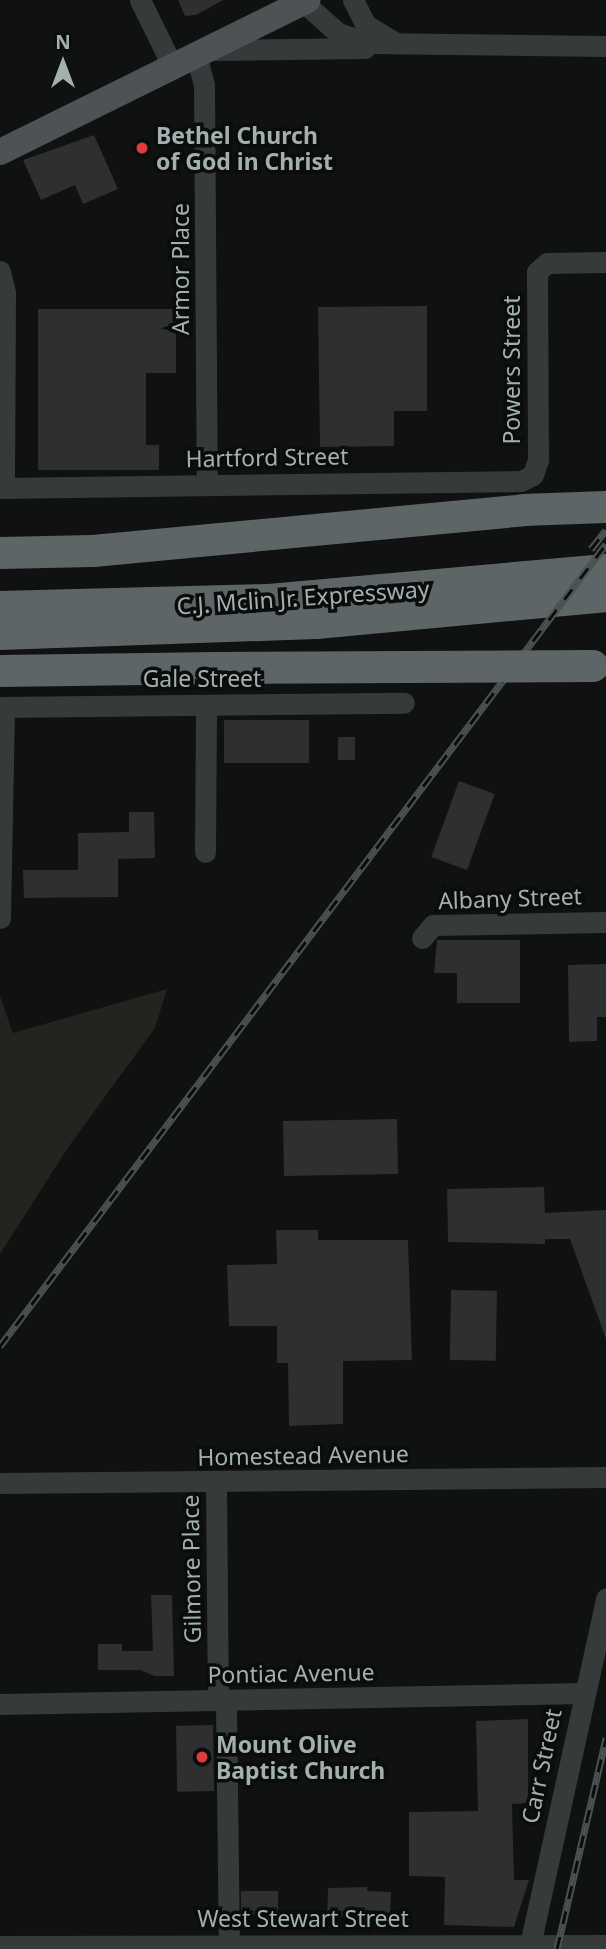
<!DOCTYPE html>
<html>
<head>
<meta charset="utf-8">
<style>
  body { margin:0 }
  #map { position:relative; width:606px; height:1949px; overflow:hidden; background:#101111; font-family:"Noto Sans",sans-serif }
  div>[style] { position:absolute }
  .green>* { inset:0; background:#22251f }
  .building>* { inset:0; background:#2d2f30; transform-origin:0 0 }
  .minor>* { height:21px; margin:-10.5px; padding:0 10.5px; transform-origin:10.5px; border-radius:10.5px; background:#363a3a }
  .major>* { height:26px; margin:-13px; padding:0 13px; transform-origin:13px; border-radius:13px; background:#4d5354 }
  .highway>* { height:32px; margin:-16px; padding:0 16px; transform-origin:16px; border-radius:16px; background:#5e6566 }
  .rail>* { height:7px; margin-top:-3.5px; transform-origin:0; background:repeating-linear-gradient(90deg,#0b0c0c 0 13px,#4c5252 0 26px); box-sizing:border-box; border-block:2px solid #4c5252 }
  .highway-bridge>* { height:32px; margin:-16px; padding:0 16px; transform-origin:16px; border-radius:16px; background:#5e6566 }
  .dots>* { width:19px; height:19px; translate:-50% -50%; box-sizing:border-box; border:4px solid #0b0c0c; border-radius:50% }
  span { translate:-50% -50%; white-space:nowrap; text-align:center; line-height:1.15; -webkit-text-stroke:7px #0b0c0c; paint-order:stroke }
  .poi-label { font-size:23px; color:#a2b0b0; font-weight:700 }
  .left { translate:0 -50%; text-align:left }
  .street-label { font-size:23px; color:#a2b0b0 }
  .north { position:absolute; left:28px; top:28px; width:70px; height:70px; -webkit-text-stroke:5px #0b0c0c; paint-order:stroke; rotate:0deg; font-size:19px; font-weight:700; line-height:28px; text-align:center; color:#a2b0b0 }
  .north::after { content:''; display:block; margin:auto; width:24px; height:32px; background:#a2b0b0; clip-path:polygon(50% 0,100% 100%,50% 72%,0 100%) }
</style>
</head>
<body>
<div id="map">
  <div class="green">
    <div style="clip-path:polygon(167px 989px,155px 1028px,69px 1146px,0 1254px,0 996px,13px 1033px)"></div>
  </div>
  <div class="building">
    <div style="clip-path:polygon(178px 0,223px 0,196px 15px,185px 16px)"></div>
    <div style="clip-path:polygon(94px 135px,118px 189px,83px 204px,75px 185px,41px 200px,23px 160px)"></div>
    <div style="clip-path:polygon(427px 306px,427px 411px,394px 411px,394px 446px,320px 447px,318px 307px)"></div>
    <div style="clip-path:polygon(38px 309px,176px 309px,176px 373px,146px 373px,146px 445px,159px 445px,159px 470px,38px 470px)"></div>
    <div style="left:309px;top:720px;width:43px;height:85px;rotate:90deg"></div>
    <div style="left:338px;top:737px;width:17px;height:23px"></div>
    <div style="left:459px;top:781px;width:38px;height:81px;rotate:20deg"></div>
    <div style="clip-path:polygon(129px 812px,154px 812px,155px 858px,118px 859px,118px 897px,24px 898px,23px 870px,78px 870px,78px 833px,129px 832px)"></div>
    <div style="clip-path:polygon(437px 940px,520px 940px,520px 1003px,457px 1003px,457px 973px,434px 973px)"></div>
    <div style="clip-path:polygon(606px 964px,606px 1017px,597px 1017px,597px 1041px,569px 1042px,568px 965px)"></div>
    <div style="left:397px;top:1119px;width:55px;height:114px;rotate:89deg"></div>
    <div style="clip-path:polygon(544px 1187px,545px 1213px,606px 1210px,606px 1339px,570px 1239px,545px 1239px,545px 1244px,448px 1242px,447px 1189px)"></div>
    <div style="clip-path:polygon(276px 1230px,318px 1230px,318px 1240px,408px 1240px,412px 1360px,343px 1361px,343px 1424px,289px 1426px,288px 1363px,277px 1363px,277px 1326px,229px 1326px,227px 1265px,277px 1264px)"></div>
    <div style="left:451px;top:1290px;width:46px;height:70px;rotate:1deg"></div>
    <div style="clip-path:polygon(151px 1595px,172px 1595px,174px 1676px,155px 1676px,140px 1670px,98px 1670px,98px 1644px,122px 1644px,122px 1651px,153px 1651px)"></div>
    <div style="clip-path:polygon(528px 1719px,528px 1803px,512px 1804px,514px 1880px,529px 1880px,514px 1927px,444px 1925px,445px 1877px,409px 1876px,409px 1812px,478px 1811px,476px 1721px)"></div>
    <div style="left:213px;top:1725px;width:66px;height:37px;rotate:89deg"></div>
    <div style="clip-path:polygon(367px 1887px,367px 1891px,391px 1892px,390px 1917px,327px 1917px,328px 1888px)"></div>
    <div style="left:241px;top:1891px;width:37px;height:24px"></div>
  </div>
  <div class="minor">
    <div style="left:140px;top:0;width:75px;rotate:63.8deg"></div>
    <div style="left:353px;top:0;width:28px;rotate:63deg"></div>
    <div style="left:366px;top:25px;width:31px;rotate:31deg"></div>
    <div style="left:303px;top:2px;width:47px;rotate:41.5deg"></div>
    <div style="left:338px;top:33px;width:32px;rotate:18deg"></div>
    <div style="left:368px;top:43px;width:238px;rotate:0.7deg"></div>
    <div style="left:209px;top:50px;width:156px;rotate:-0.7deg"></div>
    <div style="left:196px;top:55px;width:31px;rotate:75deg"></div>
    <div style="left:204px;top:85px;width:399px;rotate:89.6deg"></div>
    <div style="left:0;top:271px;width:22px;rotate:77deg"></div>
    <div style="left:5px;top:292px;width:196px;rotate:90.3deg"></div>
    <div style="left:0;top:488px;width:521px;rotate:-0.77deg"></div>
    <div style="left:521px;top:481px;width:13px;rotate:-27deg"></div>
    <div style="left:533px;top:475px;width:16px;rotate:-72deg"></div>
    <div style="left:538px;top:460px;width:188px;rotate:-90.3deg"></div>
    <div style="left:537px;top:272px;width:13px;rotate:-42deg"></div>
    <div style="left:547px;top:263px;width:59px;rotate:-1deg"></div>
    <div style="left:0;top:707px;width:404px;rotate:-0.6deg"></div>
    <div style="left:205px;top:852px;width:147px;rotate:-89.6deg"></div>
    <div style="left:0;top:918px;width:211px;rotate:-88.9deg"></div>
    <div style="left:422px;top:938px;width:17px;rotate:-50deg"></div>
    <div style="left:433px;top:925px;width:173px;rotate:-1deg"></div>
    <div style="left:216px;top:1482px;width:218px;rotate:89.5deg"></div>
    <div style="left:218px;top:1700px;width:10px;rotate:37deg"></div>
    <div style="left:226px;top:1706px;width:239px;rotate:89.3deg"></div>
    <div style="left:0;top:1483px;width:606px;rotate:-0.57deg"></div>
    <div style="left:0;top:1704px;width:583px;rotate:-1.08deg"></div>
    <div style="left:530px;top:1945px;width:355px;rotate:-77.6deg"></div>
    <div style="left:0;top:1946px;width:606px;rotate:-0.09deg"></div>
  </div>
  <div class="major">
    <div style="left:0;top:152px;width:343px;rotate:-26.3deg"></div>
  </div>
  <div class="highway">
    <div style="left:0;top:553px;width:93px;rotate:-1.2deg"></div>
    <div style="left:93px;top:551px;width:432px;rotate:-5.4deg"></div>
    <div style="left:523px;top:510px;width:83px;rotate:-2.1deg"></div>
    <div style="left:0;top:607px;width:269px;rotate:-1.5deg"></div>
    <div style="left:269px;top:600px;width:338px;rotate:-5.1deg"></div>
    <div style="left:0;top:634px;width:316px;rotate:-2deg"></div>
    <div style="left:316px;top:623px;width:291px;rotate:-5.3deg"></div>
    <div style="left:0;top:671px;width:218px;rotate:-0.8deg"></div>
  </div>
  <div class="rail">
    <div style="left:591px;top:549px;width:24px;rotate:-52deg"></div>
    <div style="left:0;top:1346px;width:1005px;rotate:-52.92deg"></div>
    <div style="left:557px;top:1949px;width:217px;rotate:-76.9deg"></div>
  </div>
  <div class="highway-bridge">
    <div style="left:218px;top:668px;width:375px;rotate:-0.3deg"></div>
  </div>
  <div class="dots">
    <div style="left:142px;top:148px;background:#de3b3c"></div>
    <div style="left:202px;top:1757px;background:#de3b3c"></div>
  </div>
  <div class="poi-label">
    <span class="left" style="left:156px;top:148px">Bethel Church<br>of God in Christ</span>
    <span class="left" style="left:216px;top:1757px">Mount Olive<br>Baptist Church</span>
  </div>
  <div class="street-label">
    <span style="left:180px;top:269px;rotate:-90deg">Armor Place</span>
    <span style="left:511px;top:370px;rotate:-90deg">Powers Street</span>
    <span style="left:267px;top:457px;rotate:-1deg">Hartford Street</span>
    <span style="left:303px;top:597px;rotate:-4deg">C.J. Mclin Jr. Expressway</span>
    <span style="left:202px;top:678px">Gale Street</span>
    <span style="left:510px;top:898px;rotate:-2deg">Albany Street</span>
    <span style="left:303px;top:1455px;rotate:-1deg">Homestead Avenue</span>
    <span style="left:191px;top:1569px;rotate:-91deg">Gilmore Place</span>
    <span style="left:291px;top:1673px;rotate:-1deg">Pontiac Avenue</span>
    <span style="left:541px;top:1766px;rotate:-78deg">Carr Street</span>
    <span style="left:303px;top:1918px">West Stewart Street</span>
  </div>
  <div class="north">N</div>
</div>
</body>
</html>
